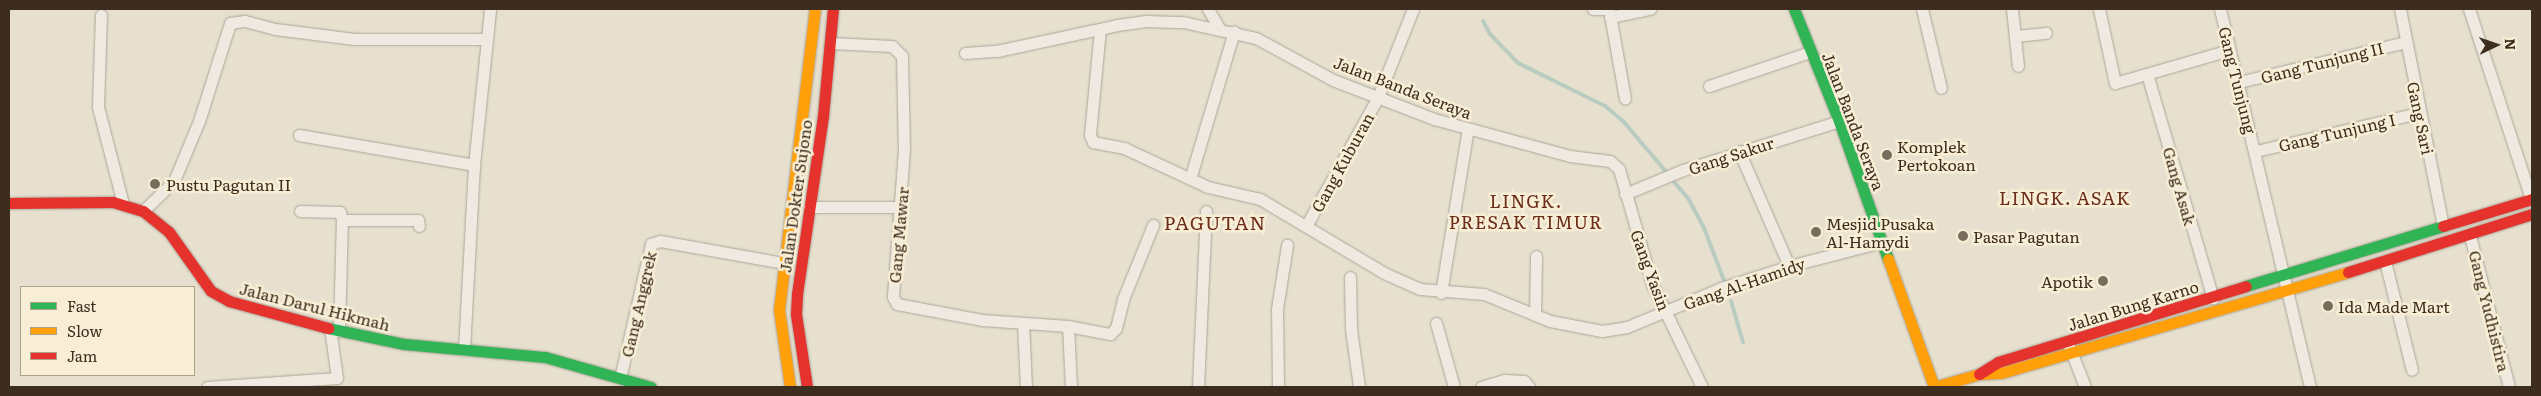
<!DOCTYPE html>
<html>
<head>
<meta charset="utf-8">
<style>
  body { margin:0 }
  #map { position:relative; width:2541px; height:396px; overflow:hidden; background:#e7e0cf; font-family:Literata,serif }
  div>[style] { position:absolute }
  .stream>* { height:4px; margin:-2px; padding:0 2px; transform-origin:2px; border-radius:2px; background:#baccc2 }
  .roads { filter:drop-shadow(0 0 1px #aca598) drop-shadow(0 0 1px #aca598) }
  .street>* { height:11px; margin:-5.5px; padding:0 5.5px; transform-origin:5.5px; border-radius:5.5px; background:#efeae1 }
  .fast>* { height:11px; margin:-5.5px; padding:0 5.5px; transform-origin:5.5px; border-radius:5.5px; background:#30b455 }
  .slow>* { height:11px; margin:-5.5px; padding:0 5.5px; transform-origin:5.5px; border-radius:5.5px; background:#ff9f0a }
  .jam>* { height:11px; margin:-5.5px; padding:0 5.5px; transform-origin:5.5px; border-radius:5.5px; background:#e5322d }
  .dots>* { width:14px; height:14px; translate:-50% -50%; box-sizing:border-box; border:2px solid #f8eed5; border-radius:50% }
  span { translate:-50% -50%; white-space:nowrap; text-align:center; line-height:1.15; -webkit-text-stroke:5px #f8eed5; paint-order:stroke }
  .street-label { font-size:16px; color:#3d2d1e }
  .poi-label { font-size:16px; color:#3d2d1e }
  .left { translate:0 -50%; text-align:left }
  .right { translate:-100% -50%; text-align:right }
  .neighbourhood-label { font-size:18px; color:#6c2d1b; letter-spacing:1px }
  .quarter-label { font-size:19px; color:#6c2d1b; letter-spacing:1px }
  .frame { position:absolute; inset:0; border:10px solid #3d2d1e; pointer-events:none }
  .legend { position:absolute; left:20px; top:286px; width:175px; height:90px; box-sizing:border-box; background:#f8eed5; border:1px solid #ada18c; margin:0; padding:6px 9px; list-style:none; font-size:15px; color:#3d2d1e }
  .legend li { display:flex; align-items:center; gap:10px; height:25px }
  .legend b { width:25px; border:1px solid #ada18c }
  .north { position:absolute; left:2471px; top:20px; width:50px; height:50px; -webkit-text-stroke:4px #f8eed5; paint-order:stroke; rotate:87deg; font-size:14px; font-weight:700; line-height:20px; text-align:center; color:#3d2d1e }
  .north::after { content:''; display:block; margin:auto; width:18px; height:22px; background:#3d2d1e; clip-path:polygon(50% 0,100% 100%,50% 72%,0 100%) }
</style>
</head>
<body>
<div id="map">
  <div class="stream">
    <div style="left:1483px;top:21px;width:15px;rotate:62deg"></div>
    <div style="left:1490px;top:34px;width:40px;rotate:46deg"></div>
    <div style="left:1518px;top:63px;width:97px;rotate:26.3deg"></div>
    <div style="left:1605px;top:106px;width:23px;rotate:40deg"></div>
    <div style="left:1623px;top:121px;width:70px;rotate:49.7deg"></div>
    <div style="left:1674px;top:182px;width:21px;rotate:49deg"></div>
    <div style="left:1688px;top:198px;width:34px;rotate:62deg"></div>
    <div style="left:1704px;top:228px;width:59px;rotate:69.1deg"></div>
    <div style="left:1731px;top:301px;width:43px;rotate:73.7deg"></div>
  </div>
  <div class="roads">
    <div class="street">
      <div style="left:1208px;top:9px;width:22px;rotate:60deg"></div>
      <div style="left:1593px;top:9px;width:16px"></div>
      <div style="left:1609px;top:9px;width:91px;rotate:79.9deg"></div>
      <div style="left:1922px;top:9px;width:81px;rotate:76.5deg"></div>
      <div style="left:2012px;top:9px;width:57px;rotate:84deg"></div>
      <div style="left:2099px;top:9px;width:76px;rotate:77.8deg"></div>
      <div style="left:2115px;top:83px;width:119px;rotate:-16.1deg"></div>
      <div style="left:2220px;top:9px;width:389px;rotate:76.6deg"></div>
      <div style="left:2400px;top:9px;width:221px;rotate:78.8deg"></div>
      <div style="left:2469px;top:9px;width:200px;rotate:71.9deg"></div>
      <div style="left:101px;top:15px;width:92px;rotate:91.9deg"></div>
      <div style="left:98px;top:107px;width:100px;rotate:75.5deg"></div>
      <div style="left:1610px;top:17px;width:41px;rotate:-11.3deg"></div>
      <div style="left:1100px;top:29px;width:106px;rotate:95.4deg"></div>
      <div style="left:1090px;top:135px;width:8px;rotate:67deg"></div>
      <div style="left:1093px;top:142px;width:32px;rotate:11deg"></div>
      <div style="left:1124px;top:148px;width:93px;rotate:24.9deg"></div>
      <div style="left:1208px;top:187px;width:53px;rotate:13deg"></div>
      <div style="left:1260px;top:199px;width:144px;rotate:30.8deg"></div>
      <div style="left:1384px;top:273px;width:39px;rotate:24deg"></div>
      <div style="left:1420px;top:289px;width:64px;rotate:4.5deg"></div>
      <div style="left:1484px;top:294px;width:71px;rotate:22.2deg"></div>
      <div style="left:1550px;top:321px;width:53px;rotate:10.9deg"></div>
      <div style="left:1602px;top:331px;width:25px;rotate:-9deg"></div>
      <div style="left:1627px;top:327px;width:102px;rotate:-22.5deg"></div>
      <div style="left:1721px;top:288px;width:71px;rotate:-17.9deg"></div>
      <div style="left:1789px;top:266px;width:96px;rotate:-14.5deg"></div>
      <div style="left:2016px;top:36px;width:30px;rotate:-6deg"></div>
      <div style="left:831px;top:43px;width:61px;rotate:2.8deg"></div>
      <div style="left:892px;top:46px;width:14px;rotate:45deg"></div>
      <div style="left:902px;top:56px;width:93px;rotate:88.8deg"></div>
      <div style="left:904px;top:149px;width:148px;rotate:94.3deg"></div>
      <div style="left:893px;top:297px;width:8px;rotate:60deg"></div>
      <div style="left:897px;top:304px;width:86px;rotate:10.7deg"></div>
      <div style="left:982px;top:320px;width:86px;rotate:4deg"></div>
      <div style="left:1068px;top:326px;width:43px;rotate:10.8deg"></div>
      <div style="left:1110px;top:334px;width:8px;rotate:-45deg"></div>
      <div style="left:1116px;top:328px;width:30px;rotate:-76deg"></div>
      <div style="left:1123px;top:299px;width:80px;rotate:-67.9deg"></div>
      <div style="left:965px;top:53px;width:32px;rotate:-4deg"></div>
      <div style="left:997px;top:51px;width:123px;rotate:-12.2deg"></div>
      <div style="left:1117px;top:25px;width:29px;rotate:-8deg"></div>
      <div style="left:1146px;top:21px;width:37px;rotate:2deg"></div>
      <div style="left:1183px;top:22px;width:75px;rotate:12.4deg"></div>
      <div style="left:1256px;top:38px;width:88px;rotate:28.6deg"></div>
      <div style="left:1333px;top:80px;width:108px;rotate:21.1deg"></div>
      <div style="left:1434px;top:119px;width:141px;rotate:15.2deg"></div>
      <div style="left:1570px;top:156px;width:40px;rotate:7.1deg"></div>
      <div style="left:1610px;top:161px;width:12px;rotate:42deg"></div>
      <div style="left:1619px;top:169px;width:120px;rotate:74deg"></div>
      <div style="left:1652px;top:284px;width:114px;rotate:64.1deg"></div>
      <div style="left:2147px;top:74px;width:234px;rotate:73.6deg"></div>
      <div style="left:2239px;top:82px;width:171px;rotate:-13.5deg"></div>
      <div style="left:1709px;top:86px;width:107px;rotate:-18.6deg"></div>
      <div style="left:299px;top:135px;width:178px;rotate:9.7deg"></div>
      <div style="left:1739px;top:151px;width:125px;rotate:66.5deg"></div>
      <div style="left:2256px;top:151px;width:166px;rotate:-13.2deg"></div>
      <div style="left:1190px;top:179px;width:154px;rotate:-73.4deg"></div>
      <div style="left:1625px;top:194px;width:63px;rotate:-22.5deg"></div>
      <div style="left:1683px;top:170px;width:164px;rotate:-17.4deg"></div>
      <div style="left:809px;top:207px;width:92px"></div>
      <div style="left:143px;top:211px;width:43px;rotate:-44.1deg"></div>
      <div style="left:174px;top:181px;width:65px;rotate:-67.4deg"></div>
      <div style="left:199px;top:121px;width:103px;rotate:-72.4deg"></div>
      <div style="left:230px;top:23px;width:15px;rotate:-8deg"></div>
      <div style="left:245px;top:21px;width:31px;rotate:15deg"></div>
      <div style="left:275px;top:29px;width:80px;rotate:7.2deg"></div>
      <div style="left:354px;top:39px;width:132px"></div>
      <div style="left:300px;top:211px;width:40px;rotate:1.4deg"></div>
      <div style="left:340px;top:212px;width:8px;rotate:76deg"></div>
      <div style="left:342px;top:220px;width:76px"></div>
      <div style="left:418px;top:220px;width:6px;rotate:81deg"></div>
      <div style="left:1306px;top:226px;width:148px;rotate:-60.8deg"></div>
      <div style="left:1378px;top:97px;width:95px;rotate:-68.3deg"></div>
      <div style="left:2470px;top:236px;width:156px;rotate:75.5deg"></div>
      <div style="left:2385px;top:261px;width:112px;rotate:76.1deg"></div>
      <div style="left:1350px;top:277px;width:52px;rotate:88.9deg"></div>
      <div style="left:1351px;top:329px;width:59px;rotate:82.1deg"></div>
      <div style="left:1441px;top:293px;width:166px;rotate:-80.7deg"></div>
      <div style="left:1535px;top:315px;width:59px;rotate:-89deg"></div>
      <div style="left:1023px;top:323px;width:64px;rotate:87.3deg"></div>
      <div style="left:1436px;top:323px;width:66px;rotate:74.3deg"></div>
      <div style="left:1068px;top:326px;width:61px;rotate:87.2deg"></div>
      <div style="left:339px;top:331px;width:111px;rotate:-88.5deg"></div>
      <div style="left:2069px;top:346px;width:44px;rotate:68.7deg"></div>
      <div style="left:464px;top:350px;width:185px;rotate:-86.9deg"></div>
      <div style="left:474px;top:165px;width:157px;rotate:-84.1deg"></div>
      <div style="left:620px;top:378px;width:138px;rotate:-77deg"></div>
      <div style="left:651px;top:244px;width:9px;rotate:-18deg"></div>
      <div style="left:660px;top:241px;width:125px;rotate:10.1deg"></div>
      <div style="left:207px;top:387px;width:130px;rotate:-4deg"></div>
      <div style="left:337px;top:378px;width:50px;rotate:-98deg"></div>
      <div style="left:1198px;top:387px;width:176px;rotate:-87.4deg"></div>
      <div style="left:1278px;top:387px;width:78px;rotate:-90.7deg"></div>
      <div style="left:1277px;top:309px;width:65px;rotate:-81.1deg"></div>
      <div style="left:1481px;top:387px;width:24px;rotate:-17deg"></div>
      <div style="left:1504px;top:380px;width:20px;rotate:3deg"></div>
      <div style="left:1524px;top:381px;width:8px;rotate:50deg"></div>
    </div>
    <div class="fast">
      <div style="left:1794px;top:9px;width:121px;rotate:68.1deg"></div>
      <div style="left:1839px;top:121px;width:146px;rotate:70.5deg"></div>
      <div style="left:2246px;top:286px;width:206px;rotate:-16.9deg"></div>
      <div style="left:328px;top:328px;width:78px;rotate:11.9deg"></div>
      <div style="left:404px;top:344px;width:142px;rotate:5.3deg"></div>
      <div style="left:545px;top:357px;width:110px;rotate:15.8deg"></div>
    </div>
    <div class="slow">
      <div style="left:1888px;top:259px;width:136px;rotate:70.2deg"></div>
      <div style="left:790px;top:387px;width:78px;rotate:-98.1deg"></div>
      <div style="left:779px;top:310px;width:303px;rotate:-83.2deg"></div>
      <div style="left:1934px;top:387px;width:47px;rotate:-16.1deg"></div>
      <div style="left:1979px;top:374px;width:22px;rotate:-3deg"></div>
      <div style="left:2001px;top:373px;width:361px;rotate:-16.2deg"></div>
    </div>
    <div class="jam">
      <div style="left:9px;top:203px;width:104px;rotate:-0.6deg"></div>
      <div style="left:113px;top:202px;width:31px;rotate:17deg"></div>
      <div style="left:143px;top:211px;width:33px;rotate:39deg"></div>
      <div style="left:169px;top:232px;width:72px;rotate:54.6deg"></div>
      <div style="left:211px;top:291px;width:21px;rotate:29deg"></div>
      <div style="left:229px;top:301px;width:103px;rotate:15.3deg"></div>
      <div style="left:2443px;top:226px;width:93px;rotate:-16.9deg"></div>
      <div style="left:2348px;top:272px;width:193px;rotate:-17.5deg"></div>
      <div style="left:1979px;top:374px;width:22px;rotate:-32deg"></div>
      <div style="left:1998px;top:362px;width:259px;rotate:-17deg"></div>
      <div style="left:807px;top:387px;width:74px;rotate:-98.6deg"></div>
      <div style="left:796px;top:314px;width:20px;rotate:-87deg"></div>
      <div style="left:797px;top:294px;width:180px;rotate:-81.7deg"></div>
      <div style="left:823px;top:116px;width:107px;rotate:-84.7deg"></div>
    </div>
  </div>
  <div class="dots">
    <div style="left:1887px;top:155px;background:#786c5c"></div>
    <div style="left:155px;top:184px;background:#786c5c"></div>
    <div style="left:1816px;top:232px;background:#786c5c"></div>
    <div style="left:1963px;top:236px;background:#786c5c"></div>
    <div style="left:2103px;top:281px;background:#786c5c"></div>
    <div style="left:2328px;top:306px;background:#786c5c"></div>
  </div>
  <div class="street-label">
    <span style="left:2322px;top:62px;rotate:-14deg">Gang Tunjung II</span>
    <span style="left:2238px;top:80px;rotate:76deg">Gang Tunjung</span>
    <span style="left:1403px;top:87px;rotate:21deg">Jalan Banda Seraya</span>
    <span style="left:2421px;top:118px;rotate:78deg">Gang Sari</span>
    <span style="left:1854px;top:121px;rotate:69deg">Jalan Banda Seraya</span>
    <span style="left:2337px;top:132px;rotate:-13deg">Gang Tunjung I</span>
    <span style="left:1731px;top:155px;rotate:-18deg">Gang Sakur</span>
    <span style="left:1342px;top:162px;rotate:-61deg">Gang Kuburan</span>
    <span style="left:2180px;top:186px;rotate:74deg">Gang Asak</span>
    <span style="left:795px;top:196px;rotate:-82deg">Jalan Dokter Sujono</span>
    <span style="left:898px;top:235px;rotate:-85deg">Gang Mawar</span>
    <span style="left:1651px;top:270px;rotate:70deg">Gang Yasin</span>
    <span style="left:1744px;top:283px;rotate:-19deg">Gang Al-Hamidy</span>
    <span style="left:638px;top:304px;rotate:-77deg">Gang Anggrek</span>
    <span style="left:2133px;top:305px;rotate:-17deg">Jalan Bung Karno</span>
    <span style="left:315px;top:306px;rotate:14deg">Jalan Darul Hikmah</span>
    <span style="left:2490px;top:311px;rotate:76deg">Gang Yudhistira</span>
  </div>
  <div class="poi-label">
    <span class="left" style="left:1897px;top:155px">Komplek<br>Pertokoan</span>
    <span class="left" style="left:166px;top:184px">Pustu Pagutan II</span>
    <span class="left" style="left:1826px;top:232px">Mesjid Pusaka<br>Al-Hamydi</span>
    <span class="left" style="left:1973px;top:236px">Pasar Pagutan</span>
    <span class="right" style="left:2093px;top:281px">Apotik</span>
    <span class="left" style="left:2338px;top:306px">Ida Made Mart</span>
  </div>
  <div class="neighbourhood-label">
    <span style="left:2065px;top:198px">LINGK. ASAK</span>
    <span style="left:1526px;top:212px">LINGK.<br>PRESAK TIMUR</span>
  </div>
  <div class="quarter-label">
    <span style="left:1215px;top:223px">PAGUTAN</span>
  </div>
  <div class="frame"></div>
  <ul class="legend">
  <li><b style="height:6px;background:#30b455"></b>Fast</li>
  <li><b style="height:6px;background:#ff9f0a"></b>Slow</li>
  <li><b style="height:6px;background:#e5322d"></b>Jam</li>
  </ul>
  <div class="north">N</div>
</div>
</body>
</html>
